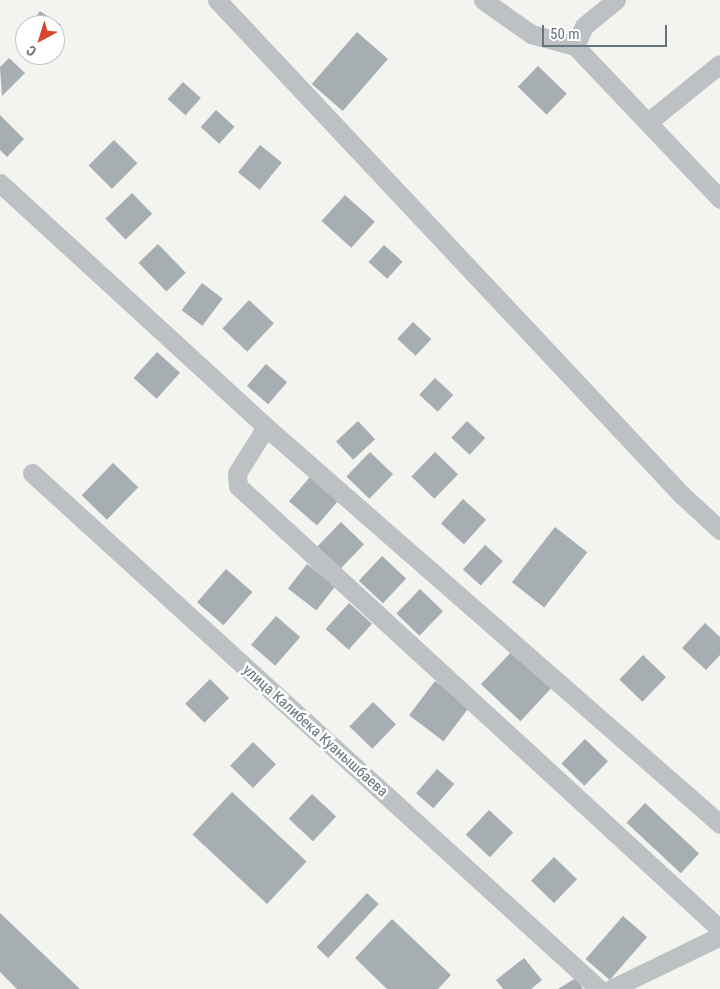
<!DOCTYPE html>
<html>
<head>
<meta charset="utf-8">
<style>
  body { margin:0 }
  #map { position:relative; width:720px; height:989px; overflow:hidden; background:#f3f3f0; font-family:"Roboto Condensed",sans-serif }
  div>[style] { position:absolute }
  .building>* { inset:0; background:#a7aeb2; transform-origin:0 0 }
  .minor>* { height:19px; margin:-9.5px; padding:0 9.5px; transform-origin:9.5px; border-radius:9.5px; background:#bdc1c4 }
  span { translate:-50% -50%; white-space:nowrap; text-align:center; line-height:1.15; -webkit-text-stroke:5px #fff; paint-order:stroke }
  .street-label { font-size:15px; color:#65757e }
  .north { position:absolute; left:15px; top:15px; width:50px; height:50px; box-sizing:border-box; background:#fff; border:1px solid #c1c8cb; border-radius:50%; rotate:219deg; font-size:14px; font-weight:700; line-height:20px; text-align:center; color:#65757e }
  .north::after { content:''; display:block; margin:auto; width:18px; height:22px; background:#d5482f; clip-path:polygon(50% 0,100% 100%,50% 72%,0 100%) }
  .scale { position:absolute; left:542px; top:25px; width:125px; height:22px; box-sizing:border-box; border:2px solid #65757e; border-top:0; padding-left:6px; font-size:15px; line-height:18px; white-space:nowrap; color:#65757e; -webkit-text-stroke:4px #fff; paint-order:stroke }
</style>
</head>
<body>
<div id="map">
  <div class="building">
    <div style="clip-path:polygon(40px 11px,61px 25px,55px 33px,55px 25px,30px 25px)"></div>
    <div style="left:357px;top:32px;width:41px;height:69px;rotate:41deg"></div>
    <div style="clip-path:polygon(9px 58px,25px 73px,2px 96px,0 67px)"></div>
    <div style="left:538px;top:66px;width:40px;height:29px;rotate:44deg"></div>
    <div style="left:183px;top:82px;width:24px;height:23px;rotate:42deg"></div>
    <div style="left:216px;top:110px;width:25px;height:23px;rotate:42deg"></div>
    <div style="clip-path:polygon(0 115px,24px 139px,7px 157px,0 150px)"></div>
    <div style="left:114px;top:140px;width:33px;height:36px;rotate:45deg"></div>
    <div style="left:260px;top:145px;width:28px;height:35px;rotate:39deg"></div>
    <div style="left:132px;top:193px;width:29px;height:37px;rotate:46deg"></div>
    <div style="left:345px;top:195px;width:40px;height:35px;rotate:42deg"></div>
    <div style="left:158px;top:244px;width:40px;height:27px;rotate:46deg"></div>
    <div style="left:384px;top:245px;width:25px;height:23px;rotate:42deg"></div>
    <div style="left:202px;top:283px;width:26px;height:34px;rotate:37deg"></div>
    <div style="left:249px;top:300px;width:34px;height:39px;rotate:43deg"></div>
    <div style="left:413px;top:322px;width:25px;height:23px;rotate:43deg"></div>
    <div style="left:157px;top:352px;width:31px;height:35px;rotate:42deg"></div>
    <div style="left:266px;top:364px;width:28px;height:29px;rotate:41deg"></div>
    <div style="left:435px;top:378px;width:25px;height:23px;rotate:43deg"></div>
    <div style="left:358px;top:421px;width:25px;height:30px;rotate:47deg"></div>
    <div style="left:467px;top:421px;width:25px;height:23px;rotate:43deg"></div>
    <div style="left:370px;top:452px;width:32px;height:34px;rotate:44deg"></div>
    <div style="left:435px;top:452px;width:32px;height:34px;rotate:44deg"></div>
    <div style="left:113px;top:463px;width:35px;height:45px;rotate:44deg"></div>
    <div style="left:310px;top:477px;width:37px;height:32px;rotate:41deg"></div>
    <div style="left:463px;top:499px;width:31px;height:33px;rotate:42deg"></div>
    <div style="left:341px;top:522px;width:32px;height:34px;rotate:44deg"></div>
    <div style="left:555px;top:527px;width:41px;height:70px;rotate:38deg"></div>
    <div style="left:485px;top:545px;width:24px;height:33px;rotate:42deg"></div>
    <div style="left:382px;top:556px;width:33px;height:34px;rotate:43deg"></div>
    <div style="left:307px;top:564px;width:36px;height:31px;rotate:38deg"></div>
    <div style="left:226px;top:569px;width:35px;height:44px;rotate:41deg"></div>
    <div style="left:420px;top:589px;width:32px;height:34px;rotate:44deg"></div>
    <div style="left:349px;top:603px;width:31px;height:35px;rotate:42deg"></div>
    <div style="left:276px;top:616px;width:32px;height:38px;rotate:41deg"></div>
    <div style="clip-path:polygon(705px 623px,720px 637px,720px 655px,706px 670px,682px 648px)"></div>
    <div style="left:513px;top:650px;width:54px;height:47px;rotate:43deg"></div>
    <div style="left:643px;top:655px;width:32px;height:34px;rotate:44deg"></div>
    <div style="left:210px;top:679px;width:27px;height:35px;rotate:45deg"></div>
    <div style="left:435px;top:681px;width:43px;height:43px;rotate:37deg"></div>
    <div style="left:373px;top:702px;width:32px;height:34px;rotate:44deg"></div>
    <div style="left:585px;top:739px;width:32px;height:34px;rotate:44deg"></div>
    <div style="left:253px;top:742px;width:32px;height:33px;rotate:44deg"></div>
    <div style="left:437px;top:769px;width:23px;height:32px;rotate:41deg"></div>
    <div style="left:232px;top:792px;width:102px;height:58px;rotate:43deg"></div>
    <div style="left:312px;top:794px;width:33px;height:34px;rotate:43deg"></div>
    <div style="left:645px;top:803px;width:74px;height:27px;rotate:43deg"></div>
    <div style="left:489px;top:810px;width:33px;height:34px;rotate:43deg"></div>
    <div style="left:554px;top:857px;width:32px;height:33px;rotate:44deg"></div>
    <div style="left:367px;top:893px;width:16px;height:74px;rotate:43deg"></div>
    <div style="clip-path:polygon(0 913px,80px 989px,17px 989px,0 972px)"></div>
    <div style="left:623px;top:916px;width:32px;height:57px;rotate:41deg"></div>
    <div style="clip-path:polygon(392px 919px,451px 975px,438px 989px,387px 989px,355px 958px)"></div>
    <div style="clip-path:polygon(524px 958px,542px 980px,531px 989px,503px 989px,496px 980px)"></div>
    <div style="clip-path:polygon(576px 978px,583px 989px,558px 989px)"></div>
  </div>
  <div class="minor">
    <div style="left:217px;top:0;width:679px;rotate:46.79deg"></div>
    <div style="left:682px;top:495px;width:52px;rotate:42.6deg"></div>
    <div style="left:483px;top:0;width:59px;rotate:35.3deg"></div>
    <div style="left:531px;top:34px;width:46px;rotate:15.3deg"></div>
    <div style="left:616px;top:0;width:41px;rotate:140.9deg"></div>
    <div style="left:584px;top:26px;width:22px;rotate:114deg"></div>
    <div style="left:575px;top:46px;width:211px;rotate:46.5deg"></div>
    <div style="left:648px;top:122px;width:92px;rotate:-38.9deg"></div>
    <div style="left:0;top:183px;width:361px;rotate:42.5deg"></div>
    <div style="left:266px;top:427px;width:603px;rotate:41.17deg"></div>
    <div style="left:266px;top:427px;width:54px;rotate:122.2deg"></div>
    <div style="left:237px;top:473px;width:13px;rotate:86deg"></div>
    <div style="left:238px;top:486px;width:655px;rotate:42.59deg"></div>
    <div style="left:32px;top:473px;width:767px;rotate:42.3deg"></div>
    <div style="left:611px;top:989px;width:121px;rotate:-25.9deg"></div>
  </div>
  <div class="street-label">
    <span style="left:315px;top:731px;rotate:42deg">улица Калибека Куанышбаева</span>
  </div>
  <div class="north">С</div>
  <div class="scale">50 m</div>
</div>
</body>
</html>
